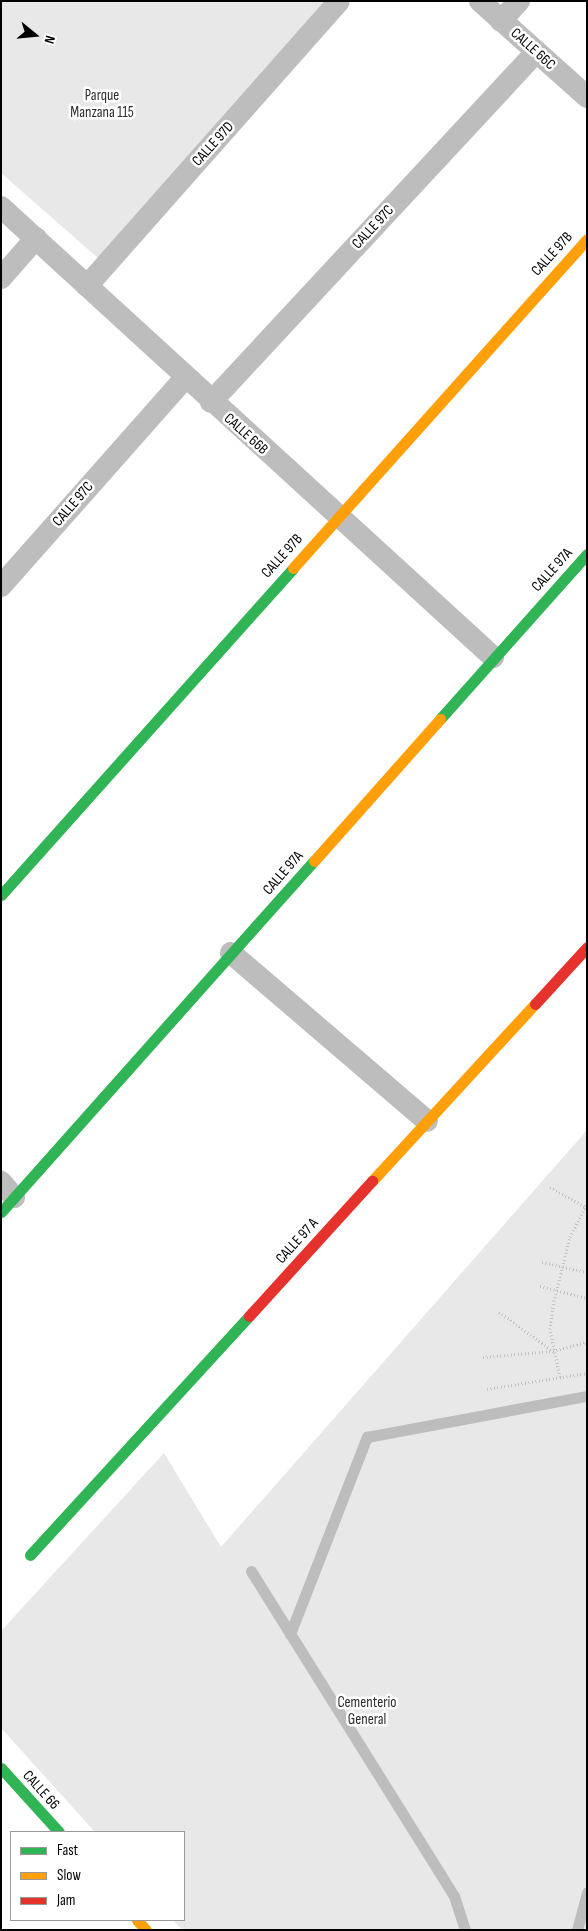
<!DOCTYPE html>
<html>
<head>
<meta charset="utf-8">
<style>
  body { margin:0 }
  #map { position:relative; width:588px; height:1931px; overflow:hidden; background:#fff; font-family:"Sofia Sans Condensed",sans-serif }
  div>[style] { position:absolute }
  .green>* { inset:0; background:#e8e8e8 }
  .path>* { height:3px; margin-top:-1.5px; transform-origin:0; background:repeating-linear-gradient(90deg,#c2c2c2 0 1px,transparent 0 3.5px) }
  .lane>* { height:11px; margin:-5.5px; padding:0 5.5px; transform-origin:5.5px; border-radius:5.5px; background:#bdbdbd }
  .street>* { height:22px; margin:-11px; padding:0 11px; transform-origin:11px; border-radius:11px; background:#bdbdbd }
  .fast>* { height:11px; margin:-5.5px; padding:0 5.5px; transform-origin:5.5px; border-radius:5.5px; background:#30b455 }
  .slow>* { height:11px; margin:-5.5px; padding:0 5.5px; transform-origin:5.5px; border-radius:5.5px; background:#ff9f0a }
  .jam>* { height:11px; margin:-5.5px; padding:0 5.5px; transform-origin:5.5px; border-radius:5.5px; background:#e5322d }
  span { translate:-50% -50%; white-space:nowrap; text-align:center; line-height:1.15; -webkit-text-stroke:5px #fff; paint-order:stroke }
  .street-label { font-size:15px; color:#000 }
  .park-label { font-size:15px; color:#2c2c2c }
  .frame { position:absolute; inset:0; border:2px solid #000; pointer-events:none }
  .legend { position:absolute; left:10px; top:1831px; width:175px; height:90px; box-sizing:border-box; background:#fff; border:1px solid #999; margin:0; padding:6px 9px; list-style:none; font-size:15px; color:#000 }
  .legend li { display:flex; align-items:center; gap:10px; height:25px }
  .legend b { width:25px; border:1px solid #999 }
  .north { position:absolute; left:10px; top:10px; width:50px; height:50px; -webkit-text-stroke:4px #fff; paint-order:stroke; rotate:107deg; font-size:14px; font-weight:700; line-height:20px; text-align:center; color:#000 }
  .north::after { content:''; display:block; margin:auto; width:18px; height:22px; background:#000; clip-path:polygon(50% 0,100% 100%,50% 72%,0 100%) }
</style>
</head>
<body>
<div id="map">
  <div class="green">
    <div style="clip-path:polygon(1px 1px,329px 1px,99px 259px,1px 173px)"></div>
    <div style="clip-path:polygon(587px 1130px,587px 1930px,182px 1930px,173px 1920px,184px 1920px,184px 1832px,95px 1832px,1px 1728px,1px 1631px,164px 1453px,221px 1547px)"></div>
  </div>
  <div class="path">
    <div style="left:550px;top:1187px;width:41px;rotate:29.1deg"></div>
    <div style="left:542px;top:1262px;width:46px;rotate:12.5deg"></div>
    <div style="left:540px;top:1286px;width:49px;rotate:14.3deg"></div>
    <div style="left:499px;top:1312px;width:67px;rotate:35.8deg"></div>
    <div style="left:483px;top:1357px;width:70px;rotate:-4.9deg"></div>
    <div style="left:553px;top:1351px;width:35px;rotate:-15deg"></div>
    <div style="left:560px;top:1377px;width:49px;rotate:-101.8deg"></div>
    <div style="left:550px;top:1329px;width:28px;rotate:-82deg"></div>
    <div style="left:554px;top:1301px;width:66px;rotate:-76deg"></div>
    <div style="left:570px;top:1237px;width:38px;rotate:-63deg"></div>
    <div style="left:487px;top:1389px;width:101px;rotate:-9.1deg"></div>
  </div>
  <div class="lane">
    <div style="left:251px;top:1571px;width:383px;rotate:58deg"></div>
    <div style="left:454px;top:1896px;width:36px;rotate:72deg"></div>
    <div style="left:290px;top:1634px;width:212px;rotate:-68.7deg"></div>
    <div style="left:367px;top:1437px;width:224px;rotate:-10.6deg"></div>
    <div style="left:577px;top:1930px;width:39px;rotate:-75deg"></div>
  </div>
  <div class="street">
    <div style="left:480px;top:1px;width:144px;rotate:41.9deg"></div>
    <div style="left:501px;top:21px;width:27px;rotate:-48deg"></div>
    <div style="left:1px;top:207px;width:667px;rotate:42.45deg"></div>
    <div style="left:1px;top:278px;width:53px;rotate:-48.8deg"></div>
    <div style="left:87px;top:286px;width:380px;rotate:-48.5deg"></div>
    <div style="left:211px;top:402px;width:478px;rotate:-47.1deg"></div>
    <div style="left:1px;top:586px;width:278px;rotate:-48.5deg"></div>
    <div style="left:231px;top:953px;width:258px;rotate:40.6deg"></div>
    <div style="left:1px;top:1182px;width:20px;rotate:49deg"></div>
  </div>
  <div class="fast">
    <div style="left:440px;top:719px;width:221px;rotate:-48.3deg"></div>
    <div style="left:1px;top:895px;width:438px;rotate:-48.2deg"></div>
    <div style="left:1px;top:1212px;width:470px;rotate:-48.3deg"></div>
    <div style="left:30px;top:1555px;width:324px;rotate:-47.5deg"></div>
    <div style="left:1px;top:1768px;width:86px;rotate:47.8deg"></div>
  </div>
  <div class="slow">
    <div style="left:293px;top:568px;width:441px;rotate:-48.2deg"></div>
    <div style="left:314px;top:861px;width:190px;rotate:-48.4deg"></div>
    <div style="left:372px;top:1181px;width:241px;rotate:-47.4deg"></div>
    <div style="left:137px;top:1920px;width:13px;rotate:48deg"></div>
  </div>
  <div class="jam">
    <div style="left:535px;top:1004px;width:77px;rotate:-47.6deg"></div>
    <div style="left:249px;top:1316px;width:183px;rotate:-47.7deg"></div>
  </div>
  <div class="street-label">
    <span style="left:533px;top:49px;rotate:42deg">CALLE 66C</span>
    <span style="left:213px;top:144px;rotate:-48deg">CALLE 97D</span>
    <span style="left:373px;top:227px;rotate:-47deg">CALLE 97C</span>
    <span style="left:552px;top:254px;rotate:-48deg">CALLE 97B</span>
    <span style="left:246px;top:434px;rotate:42deg">CALLE 66B</span>
    <span style="left:73px;top:504px;rotate:-49deg">CALLE 97C</span>
    <span style="left:282px;top:556px;rotate:-48deg">CALLE 97B</span>
    <span style="left:552px;top:570px;rotate:-48deg">CALLE 97A</span>
    <span style="left:283px;top:873px;rotate:-49deg">CALLE 97A</span>
    <span style="left:297px;top:1241px;rotate:-48deg">CALLE 97 A</span>
    <span style="left:41px;top:1790px;rotate:48deg">CALLE 66</span>
  </div>
  <div class="park-label">
    <span style="left:102px;top:104px">Parque<br>Manzana 115</span>
    <span style="left:367px;top:1711px">Cementerio<br>General</span>
  </div>
  <div class="frame"></div>
  <ul class="legend">
  <li><b style="height:6px;background:#30b455"></b>Fast</li>
  <li><b style="height:6px;background:#ff9f0a"></b>Slow</li>
  <li><b style="height:6px;background:#e5322d"></b>Jam</li>
  </ul>
  <div class="north">N</div>
</div>
</body>
</html>
